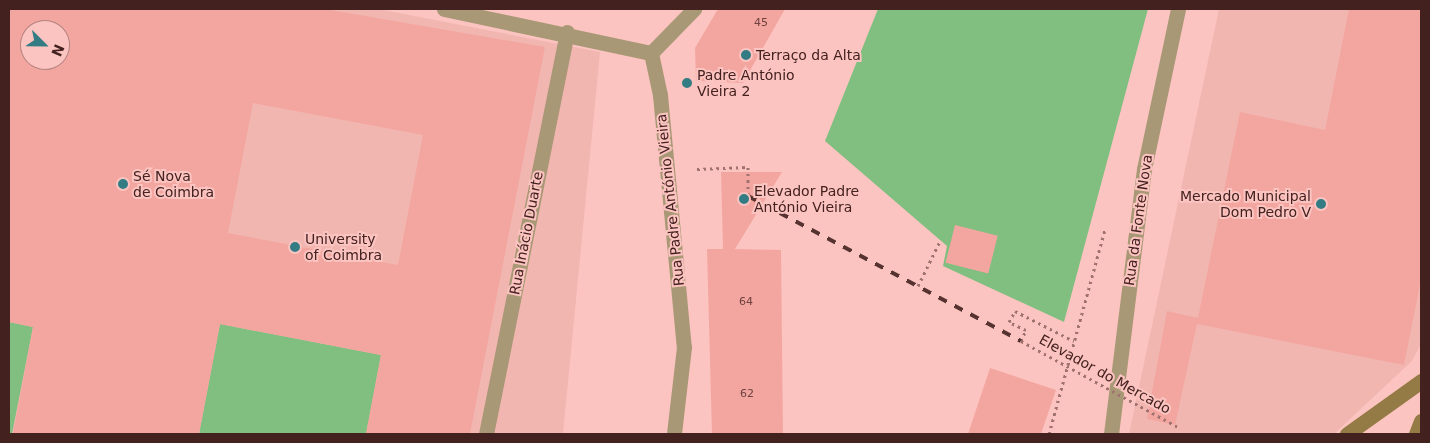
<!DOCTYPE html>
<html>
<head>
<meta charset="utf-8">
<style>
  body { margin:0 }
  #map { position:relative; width:1430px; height:443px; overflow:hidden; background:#fcc4c0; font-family:"DejaVu Sans",sans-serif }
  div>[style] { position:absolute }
  .built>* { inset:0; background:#f2b6b1 }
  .green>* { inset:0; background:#80bf80 }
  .building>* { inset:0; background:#f3a6a0; transform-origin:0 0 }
  .path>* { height:3px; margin-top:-1.5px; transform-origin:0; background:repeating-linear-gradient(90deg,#9f726f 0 2.5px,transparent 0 6.5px) }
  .street>* { height:15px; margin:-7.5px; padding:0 7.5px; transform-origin:7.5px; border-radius:7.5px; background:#a99876 }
  .secondary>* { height:15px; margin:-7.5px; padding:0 7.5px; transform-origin:7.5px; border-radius:7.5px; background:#947a44 }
  .rail>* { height:4px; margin-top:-2px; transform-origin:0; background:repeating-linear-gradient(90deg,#563230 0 9px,transparent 0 18px) }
  .path-bridge>* { height:3px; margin-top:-1.5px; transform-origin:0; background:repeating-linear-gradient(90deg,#9f726f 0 2.5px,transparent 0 6.5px) }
  .dots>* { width:14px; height:14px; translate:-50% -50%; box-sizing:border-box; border:2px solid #fcc4c0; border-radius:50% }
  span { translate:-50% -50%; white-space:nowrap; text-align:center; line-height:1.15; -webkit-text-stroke:4px #fcc4c0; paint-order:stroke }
  .number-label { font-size:11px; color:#6f423f }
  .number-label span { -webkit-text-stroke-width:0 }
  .poi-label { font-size:14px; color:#43211f }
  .left { translate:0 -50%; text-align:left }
  .right { translate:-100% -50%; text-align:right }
  .street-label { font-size:14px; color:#43211f }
  .frame { position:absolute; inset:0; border:10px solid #43211f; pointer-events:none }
  .north { position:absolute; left:20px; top:20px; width:50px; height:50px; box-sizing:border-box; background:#fcc4c0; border:1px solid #b28380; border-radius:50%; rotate:113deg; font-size:14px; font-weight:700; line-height:20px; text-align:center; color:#43211f }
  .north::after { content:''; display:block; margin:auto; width:18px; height:22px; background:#347c83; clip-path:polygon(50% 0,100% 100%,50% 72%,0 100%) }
</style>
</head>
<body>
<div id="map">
  <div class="built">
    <div style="clip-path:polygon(evenodd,9px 9px,378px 9px,600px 52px,563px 434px,9px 434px,9px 9px,30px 30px,60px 30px,60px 60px,30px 60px,30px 30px)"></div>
    <div style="clip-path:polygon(1219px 9px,1421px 9px,1421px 344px,1412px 361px,1334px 434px,1129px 434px)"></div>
  </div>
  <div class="green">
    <div style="clip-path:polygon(878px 9px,1148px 9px,1064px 322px,943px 266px,947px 246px,825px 141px)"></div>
    <div style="clip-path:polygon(9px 322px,33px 327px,12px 434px,9px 434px)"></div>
    <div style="clip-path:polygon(220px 324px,381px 355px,366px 434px,199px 434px)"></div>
  </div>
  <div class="building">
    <div style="clip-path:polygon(evenodd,9px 9px,325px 9px,545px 47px,470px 434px,366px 434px,381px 355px,220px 324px,199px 434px,13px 434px,33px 327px,9px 322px,9px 9px,30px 30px,60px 30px,60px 60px,30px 60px,30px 30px,9px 9px,253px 103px,423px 135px,398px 265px,228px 233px,253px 103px)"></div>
    <div style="clip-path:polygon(718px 9px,785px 9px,743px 83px,696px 81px,695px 48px)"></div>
    <div style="clip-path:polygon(1349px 9px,1421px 9px,1421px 279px,1404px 365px,1197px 324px,1175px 425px,1147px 419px,1167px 311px,1198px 318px,1240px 112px,1325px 130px)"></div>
    <div style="clip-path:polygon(721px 172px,782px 172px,735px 249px,781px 250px,783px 434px,712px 434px,707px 249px,723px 249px)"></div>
    <div style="left:955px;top:225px;width:44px;height:39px;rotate:14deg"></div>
    <div style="clip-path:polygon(990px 368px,1056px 390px,1041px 434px,968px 434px)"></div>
  </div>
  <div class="path">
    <div style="left:697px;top:169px;width:51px;rotate:-2.2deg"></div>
    <div style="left:748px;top:167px;width:29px;rotate:90deg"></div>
    <div style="left:918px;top:286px;width:50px;rotate:-63.9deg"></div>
    <div style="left:1021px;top:341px;width:12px;rotate:-66deg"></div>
    <div style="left:1026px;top:330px;width:19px;rotate:-155deg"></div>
    <div style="left:1009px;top:322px;width:13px;rotate:-61deg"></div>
    <div style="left:1015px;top:311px;width:66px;rotate:27deg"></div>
    <div style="left:1049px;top:434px;width:213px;rotate:-74.7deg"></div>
    <div style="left:1072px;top:434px;width:3px"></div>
  </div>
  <div class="street">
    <div style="left:444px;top:9px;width:212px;rotate:12deg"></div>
    <div style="left:651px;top:53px;width:43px;rotate:77.9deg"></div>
    <div style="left:660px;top:95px;width:253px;rotate:84.6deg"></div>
    <div style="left:684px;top:347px;width:88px;rotate:96.6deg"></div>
    <div style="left:651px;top:53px;width:62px;rotate:-45.7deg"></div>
    <div style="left:486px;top:434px;width:410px;rotate:-78.6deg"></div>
    <div style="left:1111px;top:434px;width:267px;rotate:-82.9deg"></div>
    <div style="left:1144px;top:169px;width:164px;rotate:-78deg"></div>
  </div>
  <div class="secondary">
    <div style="left:1347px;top:434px;width:91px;rotate:-35.6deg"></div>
    <div style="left:1416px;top:434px;width:14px;rotate:-69deg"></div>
  </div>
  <div class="rail">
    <div style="left:748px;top:196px;width:309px;rotate:28deg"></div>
  </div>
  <div class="path-bridge">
    <div style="left:1021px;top:341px;width:179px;rotate:28.7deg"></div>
  </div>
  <div class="dots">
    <div style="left:746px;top:55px;background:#347c83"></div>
    <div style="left:687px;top:83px;background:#347c83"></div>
    <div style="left:123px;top:184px;background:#347c83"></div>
    <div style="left:744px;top:199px;background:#347c83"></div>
    <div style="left:1321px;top:204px;background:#347c83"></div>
    <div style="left:295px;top:247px;background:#347c83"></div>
  </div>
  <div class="number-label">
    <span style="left:761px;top:23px">45</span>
    <span style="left:746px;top:302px">64</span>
    <span style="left:747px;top:394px">62</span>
  </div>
  <div class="poi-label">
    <span class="left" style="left:756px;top:55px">Terraço da Alta</span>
    <span class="left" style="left:697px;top:83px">Padre António<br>Vieira 2</span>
    <span class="left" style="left:133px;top:184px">Sé Nova<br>de Coimbra</span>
    <span class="left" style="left:754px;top:199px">Elevador Padre<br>António Vieira</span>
    <span class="right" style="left:1311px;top:204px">Mercado Municipal<br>Dom Pedro V</span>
    <span class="left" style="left:305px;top:247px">University<br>of Coimbra</span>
  </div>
  <div class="street-label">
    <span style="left:670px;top:200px;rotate:-96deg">Rua Padre António Vieira</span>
    <span style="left:1138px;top:220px;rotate:-82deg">Rua da Fonte Nova</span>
    <span style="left:526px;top:233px;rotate:-79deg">Rua Inácio Duarte</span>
    <span style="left:1105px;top:374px;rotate:29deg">Elevador do Mercado</span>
  </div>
  <div class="frame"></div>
  <div class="north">N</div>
</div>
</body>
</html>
